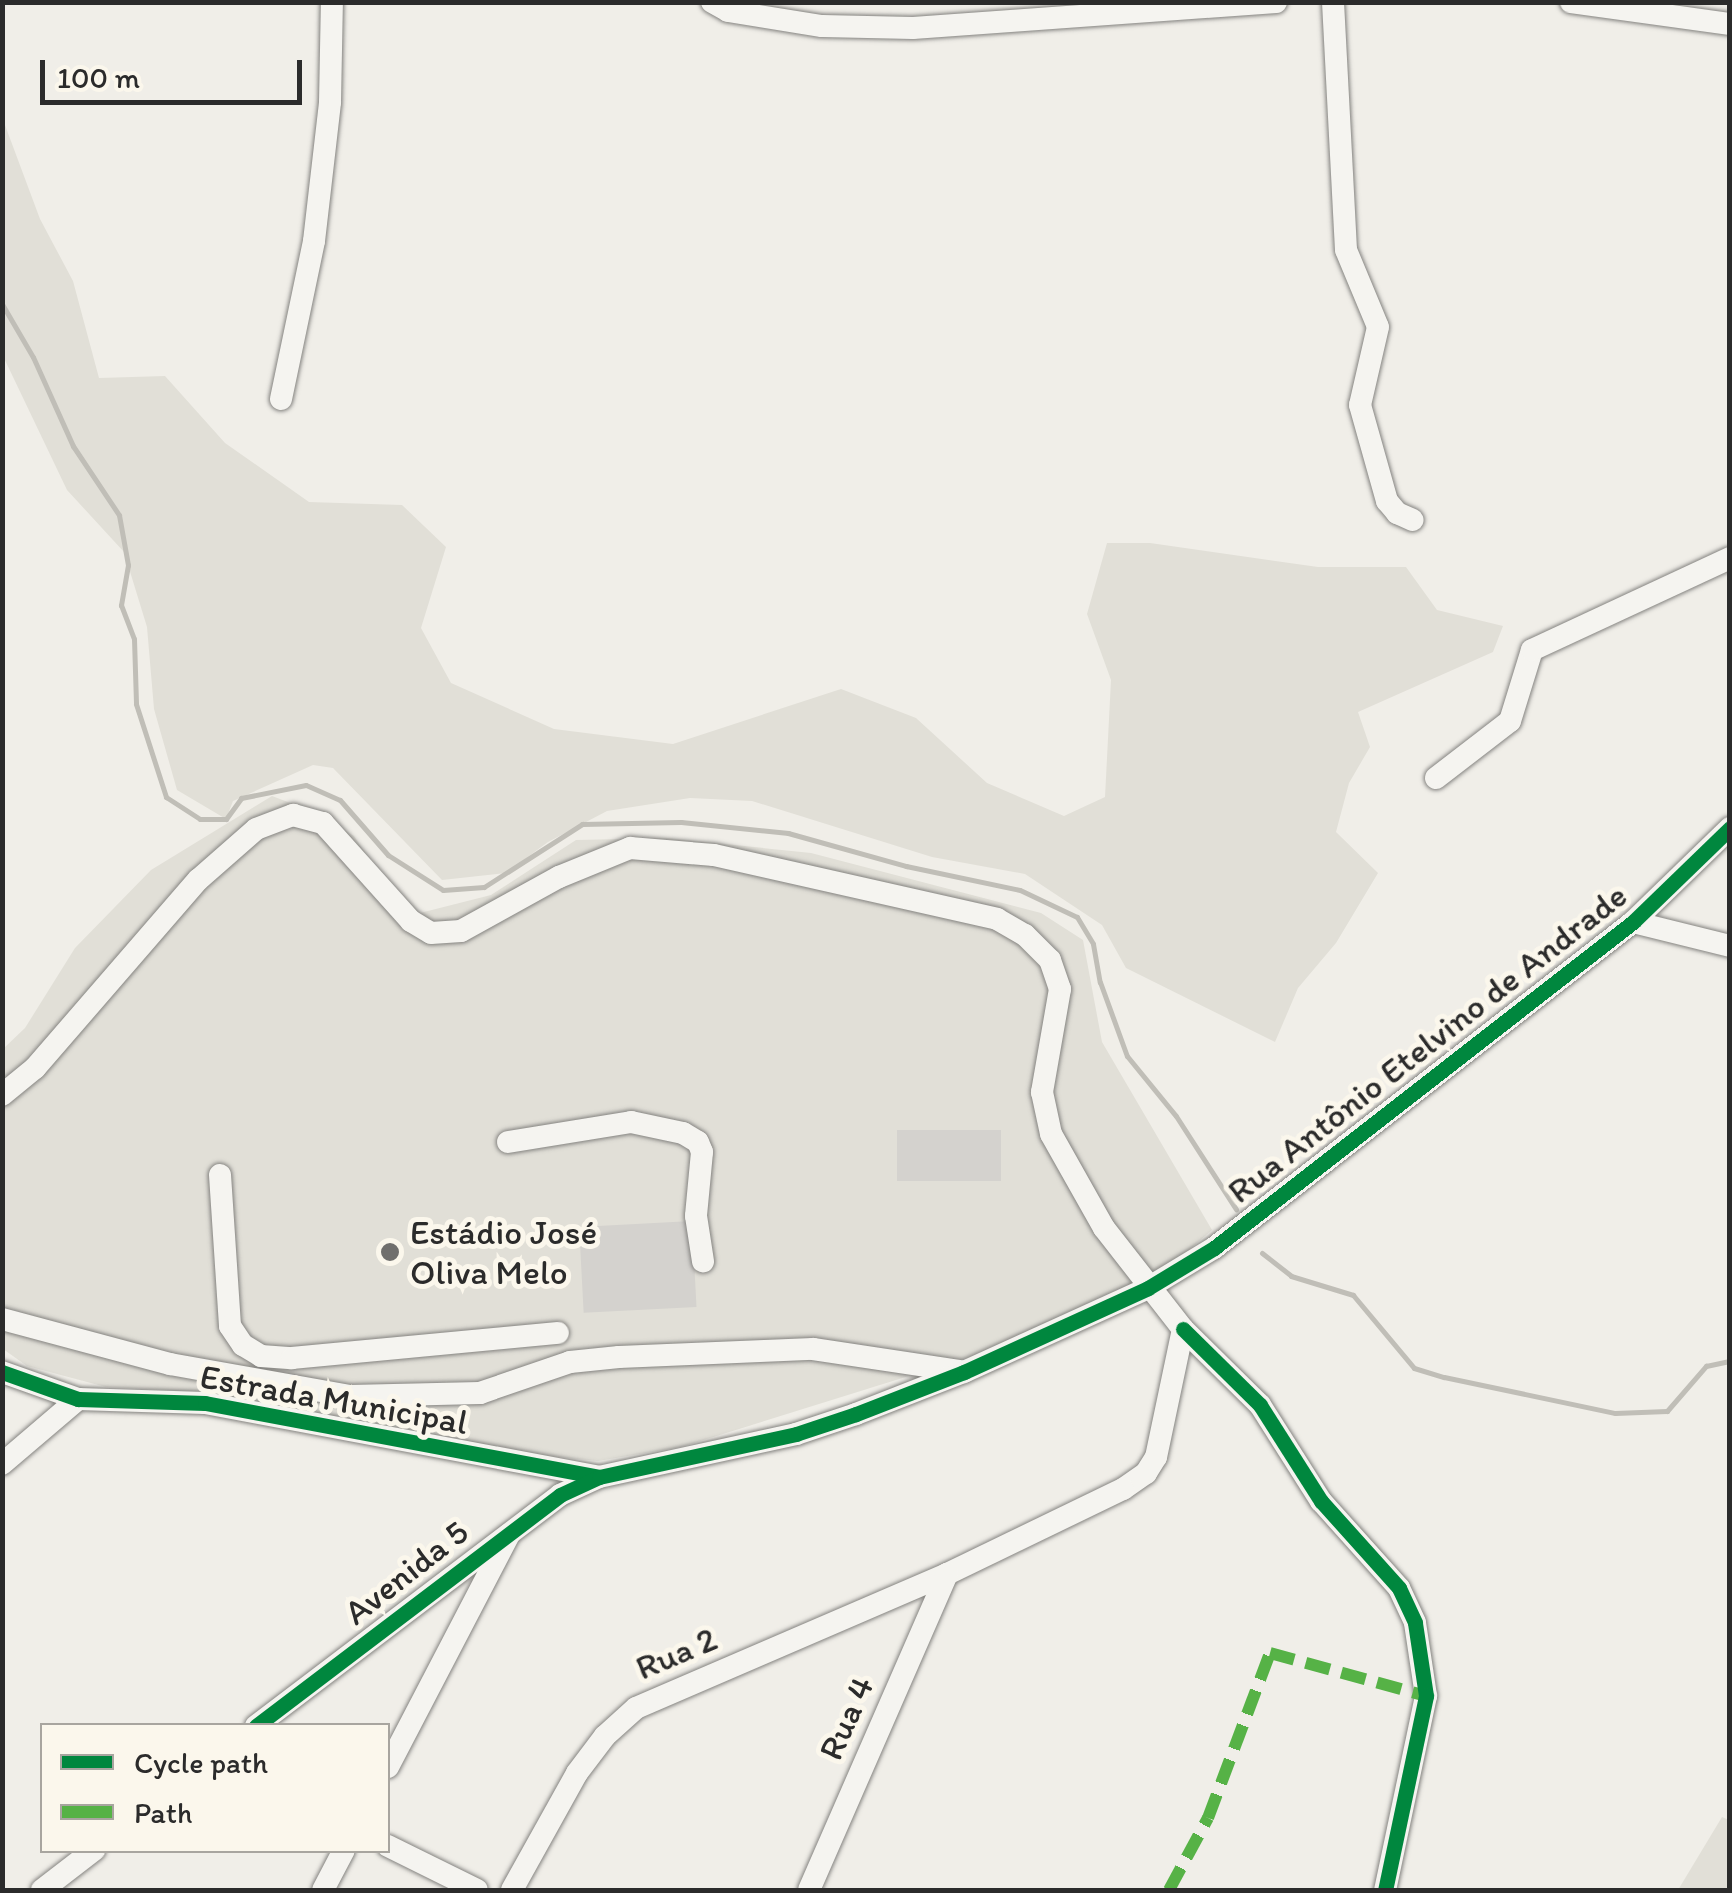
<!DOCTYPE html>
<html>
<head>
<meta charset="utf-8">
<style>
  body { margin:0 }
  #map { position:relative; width:1732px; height:1893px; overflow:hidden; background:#f0eee8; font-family:Itim,sans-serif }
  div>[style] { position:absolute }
  .built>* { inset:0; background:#e1dfd7 }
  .stream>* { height:5px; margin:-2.5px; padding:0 2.5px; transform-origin:2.5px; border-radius:2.5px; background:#c0beb7 }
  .building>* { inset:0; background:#d4d2ce; transform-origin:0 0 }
  .roads { filter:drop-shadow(0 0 2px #848380) drop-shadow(0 0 2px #848380) }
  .minor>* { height:22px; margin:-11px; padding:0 11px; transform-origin:11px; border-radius:11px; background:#f5f4f0 }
  .quiet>* { height:12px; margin-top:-6px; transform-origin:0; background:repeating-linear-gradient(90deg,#56b246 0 25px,transparent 0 37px) }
  .cycleway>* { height:15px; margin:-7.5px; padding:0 7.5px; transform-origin:7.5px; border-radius:7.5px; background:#00873e }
  .dots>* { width:28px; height:28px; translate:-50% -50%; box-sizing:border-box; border:5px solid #fbf7ec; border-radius:50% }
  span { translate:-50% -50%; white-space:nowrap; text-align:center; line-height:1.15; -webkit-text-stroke:10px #fbf7ec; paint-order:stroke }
  .street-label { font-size:35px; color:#2b2b2b }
  .poi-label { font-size:35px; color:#2b2b2b }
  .left { translate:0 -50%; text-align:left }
  .frame { position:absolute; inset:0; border:5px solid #2b2b2b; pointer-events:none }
  .legend { position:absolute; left:40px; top:1723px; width:350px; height:130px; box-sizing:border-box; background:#fbf7ec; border:2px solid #a8a59f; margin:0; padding:12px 18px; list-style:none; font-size:30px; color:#2b2b2b }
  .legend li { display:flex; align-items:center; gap:20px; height:50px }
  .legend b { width:50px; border:2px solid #a8a59f }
  .scale { position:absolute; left:40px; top:60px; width:262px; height:45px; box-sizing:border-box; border:5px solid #2b2b2b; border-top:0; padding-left:12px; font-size:30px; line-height:35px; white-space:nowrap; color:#2b2b2b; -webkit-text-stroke:8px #fbf7ec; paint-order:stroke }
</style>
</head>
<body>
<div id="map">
  <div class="built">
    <div style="clip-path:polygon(2px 117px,40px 219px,73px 281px,99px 378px,165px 376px,225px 443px,309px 502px,402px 505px,446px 547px,421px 628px,451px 683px,554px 729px,673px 744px,841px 689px,916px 718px,987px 783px,1064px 816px,1105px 797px,1111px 680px,1087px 614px,1107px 543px,1150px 543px,1318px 567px,1406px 567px,1437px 610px,1503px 626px,1493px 652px,1358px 712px,1370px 747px,1349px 783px,1336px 832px,1378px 873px,1336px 943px,1298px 988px,1275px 1042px,1126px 968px,1102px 925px,1025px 874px,932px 857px,752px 801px,690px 798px,607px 811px,548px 842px,506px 873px,442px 880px,333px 768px,313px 765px,233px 801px,226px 819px,177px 790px,154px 709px,147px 627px,124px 552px,67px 490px,3px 356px)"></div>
    <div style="clip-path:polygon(272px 796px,317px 813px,354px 836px,384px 881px,420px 913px,491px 895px,576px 840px,667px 838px,811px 853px,1041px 913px,1083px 940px,1102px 1042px,1212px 1230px,1150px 1283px,973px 1356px,681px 1447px,598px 1461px,527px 1454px,171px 1390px,106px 1387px,27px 1366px,3px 1349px,3px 1049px,25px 1028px,75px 948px,151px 870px)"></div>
    <div style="clip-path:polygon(1722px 1817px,1729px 1820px,1729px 1890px,1678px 1890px)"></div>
  </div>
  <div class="stream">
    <div style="left:2px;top:304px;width:61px;rotate:59.7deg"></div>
    <div style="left:33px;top:357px;width:98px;rotate:65.8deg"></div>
    <div style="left:73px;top:446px;width:83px;rotate:56.3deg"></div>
    <div style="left:119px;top:515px;width:51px;rotate:79.8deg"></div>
    <div style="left:128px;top:565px;width:41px;rotate:99.9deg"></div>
    <div style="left:121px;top:605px;width:36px;rotate:69deg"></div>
    <div style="left:134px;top:639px;width:65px;rotate:88.2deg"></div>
    <div style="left:136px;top:704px;width:98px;rotate:72.1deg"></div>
    <div style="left:166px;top:797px;width:40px;rotate:32.9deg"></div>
    <div style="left:200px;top:819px;width:26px"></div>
    <div style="left:226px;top:819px;width:26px;rotate:-54deg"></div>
    <div style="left:241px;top:798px;width:66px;rotate:-11.3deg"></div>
    <div style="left:306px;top:785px;width:37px;rotate:24deg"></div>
    <div style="left:340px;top:800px;width:73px;rotate:48.9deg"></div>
    <div style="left:388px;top:855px;width:65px;rotate:32.5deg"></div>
    <div style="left:443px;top:890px;width:41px;rotate:-4.2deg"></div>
    <div style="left:484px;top:887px;width:117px;rotate:-32.7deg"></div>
    <div style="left:582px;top:824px;width:99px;rotate:-1.2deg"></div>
    <div style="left:681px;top:822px;width:108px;rotate:5.9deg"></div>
    <div style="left:788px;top:833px;width:123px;rotate:15.6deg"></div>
    <div style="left:906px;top:866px;width:116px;rotate:11.9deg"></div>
    <div style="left:1020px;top:890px;width:63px;rotate:25.3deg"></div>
    <div style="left:1077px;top:917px;width:31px;rotate:59deg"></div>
    <div style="left:1093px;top:944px;width:39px;rotate:80deg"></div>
    <div style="left:1100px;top:982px;width:79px;rotate:70deg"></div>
    <div style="left:1127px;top:1056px;width:77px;rotate:50.8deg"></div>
    <div style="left:1176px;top:1116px;width:111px;rotate:57.2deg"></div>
    <div style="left:1262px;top:1253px;width:37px;rotate:38deg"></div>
    <div style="left:1291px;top:1276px;width:65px;rotate:17deg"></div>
    <div style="left:1353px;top:1295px;width:95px;rotate:50.1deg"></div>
    <div style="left:1414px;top:1368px;width:31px;rotate:17deg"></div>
    <div style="left:1444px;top:1377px;width:175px;rotate:11.9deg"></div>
    <div style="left:1615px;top:1413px;width:52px;rotate:-2.2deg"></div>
    <div style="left:1667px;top:1411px;width:60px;rotate:-49.1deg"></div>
    <div style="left:1706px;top:1366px;width:25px;rotate:-12deg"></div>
  </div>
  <div class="building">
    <div style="left:1001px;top:1130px;width:51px;height:104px;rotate:90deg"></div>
    <div style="left:692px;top:1221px;width:86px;height:113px;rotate:87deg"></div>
  </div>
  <div class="roads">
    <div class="minor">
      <div style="left:712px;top:2px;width:18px;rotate:29deg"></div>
      <div style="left:728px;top:11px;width:95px;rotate:9.1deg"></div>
      <div style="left:822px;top:26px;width:91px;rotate:1.3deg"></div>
      <div style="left:913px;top:28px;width:364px;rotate:-4.1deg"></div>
      <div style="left:1333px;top:2px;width:248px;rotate:87deg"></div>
      <div style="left:1346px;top:250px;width:83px;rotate:67.4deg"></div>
      <div style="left:1378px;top:327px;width:80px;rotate:103deg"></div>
      <div style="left:1360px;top:405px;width:100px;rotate:74.3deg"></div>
      <div style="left:1387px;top:501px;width:16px;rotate:50deg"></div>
      <div style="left:1397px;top:513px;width:17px;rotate:24deg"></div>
      <div style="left:1571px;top:2px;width:161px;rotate:7.9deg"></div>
      <div style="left:281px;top:399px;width:161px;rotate:-78.2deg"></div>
      <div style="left:314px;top:241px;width:140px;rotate:-83.4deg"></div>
      <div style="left:330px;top:102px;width:100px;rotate:-88.9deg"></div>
      <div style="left:1436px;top:778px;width:93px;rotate:-37.6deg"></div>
      <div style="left:1510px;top:721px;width:74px;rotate:-72.8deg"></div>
      <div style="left:1532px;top:650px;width:218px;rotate:-24.9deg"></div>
      <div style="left:1633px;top:922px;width:100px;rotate:13.9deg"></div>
      <div style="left:2px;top:1095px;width:43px;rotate:-39.3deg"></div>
      <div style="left:35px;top:1068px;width:249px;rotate:-49.1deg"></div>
      <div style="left:198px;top:880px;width:77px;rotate:-41.3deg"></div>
      <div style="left:256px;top:829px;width:40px;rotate:-21deg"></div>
      <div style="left:293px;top:815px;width:31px;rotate:15deg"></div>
      <div style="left:323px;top:823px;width:132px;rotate:48.1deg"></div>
      <div style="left:411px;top:921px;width:23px;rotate:31deg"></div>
      <div style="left:431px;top:933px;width:30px;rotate:-4deg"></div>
      <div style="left:461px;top:931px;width:112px;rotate:-28.9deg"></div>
      <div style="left:559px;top:877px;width:77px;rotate:-22.2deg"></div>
      <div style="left:630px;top:848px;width:84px;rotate:4.8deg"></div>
      <div style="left:714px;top:855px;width:290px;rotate:12.7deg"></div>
      <div style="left:997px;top:919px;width:32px;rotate:30deg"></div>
      <div style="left:1025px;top:935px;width:35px;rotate:45deg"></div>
      <div style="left:1050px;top:960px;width:31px;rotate:71deg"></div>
      <div style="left:1060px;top:989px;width:105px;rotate:99.9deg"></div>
      <div style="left:1042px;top:1092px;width:43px;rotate:77.9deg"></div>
      <div style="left:1051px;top:1134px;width:108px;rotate:60.6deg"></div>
      <div style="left:1104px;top:1228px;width:128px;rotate:52deg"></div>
      <div style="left:1183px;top:1329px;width:131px;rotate:101.9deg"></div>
      <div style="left:1156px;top:1457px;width:19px;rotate:122deg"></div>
      <div style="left:1146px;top:1473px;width:28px;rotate:145deg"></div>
      <div style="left:1123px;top:1489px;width:195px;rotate:154.2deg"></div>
      <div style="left:947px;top:1574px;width:339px;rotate:156.7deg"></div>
      <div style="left:636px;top:1708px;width:42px;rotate:137.9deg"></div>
      <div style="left:605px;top:1736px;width:46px;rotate:127.1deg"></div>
      <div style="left:577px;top:1773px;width:134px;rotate:119.1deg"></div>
      <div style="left:508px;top:1142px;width:125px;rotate:-9.2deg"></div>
      <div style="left:631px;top:1122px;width:53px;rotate:11.9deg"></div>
      <div style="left:683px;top:1133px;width:17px;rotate:31deg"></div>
      <div style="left:698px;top:1142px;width:11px;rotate:68deg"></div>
      <div style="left:702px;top:1152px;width:64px;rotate:95.4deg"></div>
      <div style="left:696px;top:1216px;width:46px;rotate:81.2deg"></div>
      <div style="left:220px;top:1175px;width:151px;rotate:86.2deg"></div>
      <div style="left:230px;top:1326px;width:23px;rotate:56deg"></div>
      <div style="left:243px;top:1345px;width:21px;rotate:31deg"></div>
      <div style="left:261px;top:1356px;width:31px;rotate:4deg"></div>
      <div style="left:292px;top:1358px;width:267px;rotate:-5.4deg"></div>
      <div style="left:2px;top:1319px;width:174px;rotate:15deg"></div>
      <div style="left:170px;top:1364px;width:183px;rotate:10.1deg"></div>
      <div style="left:350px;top:1396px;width:130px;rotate:-1.3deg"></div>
      <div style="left:480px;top:1393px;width:95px;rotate:-19deg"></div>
      <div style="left:570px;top:1362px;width:49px;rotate:-5.8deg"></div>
      <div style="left:619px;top:1357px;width:194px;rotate:-2.4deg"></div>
      <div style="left:813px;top:1349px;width:149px;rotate:8.5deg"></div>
      <div style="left:1183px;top:1329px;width:108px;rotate:44.6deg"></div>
      <div style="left:1260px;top:1405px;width:114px;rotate:57.6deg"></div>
      <div style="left:1321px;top:1501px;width:117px;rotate:48.1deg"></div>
      <div style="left:1399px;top:1588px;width:38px;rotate:65deg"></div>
      <div style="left:1415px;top:1623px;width:74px;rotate:81.4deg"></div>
      <div style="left:1426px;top:1696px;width:198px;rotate:101.9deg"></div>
      <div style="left:2px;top:1372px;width:81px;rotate:19.6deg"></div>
      <div style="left:78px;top:1399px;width:127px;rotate:1.8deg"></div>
      <div style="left:205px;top:1403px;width:401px;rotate:10.6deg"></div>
      <div style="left:2px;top:1464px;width:100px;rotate:-40.5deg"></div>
      <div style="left:256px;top:1726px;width:382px;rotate:-37.2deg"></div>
      <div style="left:560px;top:1495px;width:43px;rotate:-24.8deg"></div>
      <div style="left:599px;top:1477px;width:202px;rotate:-12.3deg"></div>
      <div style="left:796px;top:1434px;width:63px;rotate:-18.4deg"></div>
      <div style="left:856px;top:1414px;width:116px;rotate:-21.3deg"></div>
      <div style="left:964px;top:1372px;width:202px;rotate:-24.5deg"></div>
      <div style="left:1148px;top:1288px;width:77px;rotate:-31.2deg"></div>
      <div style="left:1214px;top:1248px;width:531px;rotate:-37.88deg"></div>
      <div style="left:1633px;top:922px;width:135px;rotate:-44.1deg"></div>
      <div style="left:388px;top:1767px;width:262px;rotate:-62.5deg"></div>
      <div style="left:388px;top:1846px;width:99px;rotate:26.3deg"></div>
      <div style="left:42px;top:1890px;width:66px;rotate:-37.6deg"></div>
      <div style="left:323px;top:1890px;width:45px;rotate:-62.3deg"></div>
      <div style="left:809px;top:1890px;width:345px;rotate:-66.4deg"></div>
    </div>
  </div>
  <div class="quiet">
    <div style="left:1169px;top:1890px;width:82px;rotate:-61.6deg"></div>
    <div style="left:1208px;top:1818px;width:176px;rotate:-69.4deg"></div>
    <div style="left:1270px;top:1653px;width:162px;rotate:15.4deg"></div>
  </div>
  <div class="cycleway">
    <div style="left:1183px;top:1329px;width:108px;rotate:44.6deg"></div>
    <div style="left:1260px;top:1405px;width:114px;rotate:57.6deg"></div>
    <div style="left:1321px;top:1501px;width:117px;rotate:48.1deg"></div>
    <div style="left:1399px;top:1588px;width:38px;rotate:65deg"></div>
    <div style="left:1415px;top:1623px;width:74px;rotate:81.4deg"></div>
    <div style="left:1426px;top:1696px;width:198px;rotate:101.9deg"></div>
    <div style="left:2px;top:1372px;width:81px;rotate:19.6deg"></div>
    <div style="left:78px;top:1399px;width:127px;rotate:1.8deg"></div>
    <div style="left:205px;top:1403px;width:401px;rotate:10.6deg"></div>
    <div style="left:256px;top:1726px;width:382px;rotate:-37.2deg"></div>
    <div style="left:560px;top:1495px;width:43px;rotate:-24.8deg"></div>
    <div style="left:599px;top:1477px;width:202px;rotate:-12.3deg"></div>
    <div style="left:796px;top:1434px;width:63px;rotate:-18.4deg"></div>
    <div style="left:856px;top:1414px;width:116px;rotate:-21.3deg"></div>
    <div style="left:964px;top:1372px;width:202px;rotate:-24.5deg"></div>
    <div style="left:1148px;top:1288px;width:77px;rotate:-31.2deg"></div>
    <div style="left:1214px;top:1248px;width:531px;rotate:-37.88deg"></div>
    <div style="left:1633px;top:922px;width:135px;rotate:-44.1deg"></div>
  </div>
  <div class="dots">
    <div style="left:390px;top:1252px;background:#706f6d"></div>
  </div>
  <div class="street-label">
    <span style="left:1427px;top:1043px;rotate:-38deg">Rua Antônio Etelvino de Andrade</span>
    <span style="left:334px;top:1399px;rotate:10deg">Estrada Municipal</span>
    <span style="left:406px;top:1572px;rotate:-38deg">Avenida 5</span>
    <span style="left:676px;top:1653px;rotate:-23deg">Rua 2</span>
    <span style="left:846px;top:1718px;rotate:-66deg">Rua 4</span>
  </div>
  <div class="poi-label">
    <span class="left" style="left:410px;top:1252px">Estádio José<br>Oliva Melo</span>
  </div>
  <div class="frame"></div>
  <ul class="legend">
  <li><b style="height:12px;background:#00873e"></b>Cycle path</li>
  <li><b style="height:12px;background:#56b246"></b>Path</li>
  </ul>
  <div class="scale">100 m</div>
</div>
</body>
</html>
